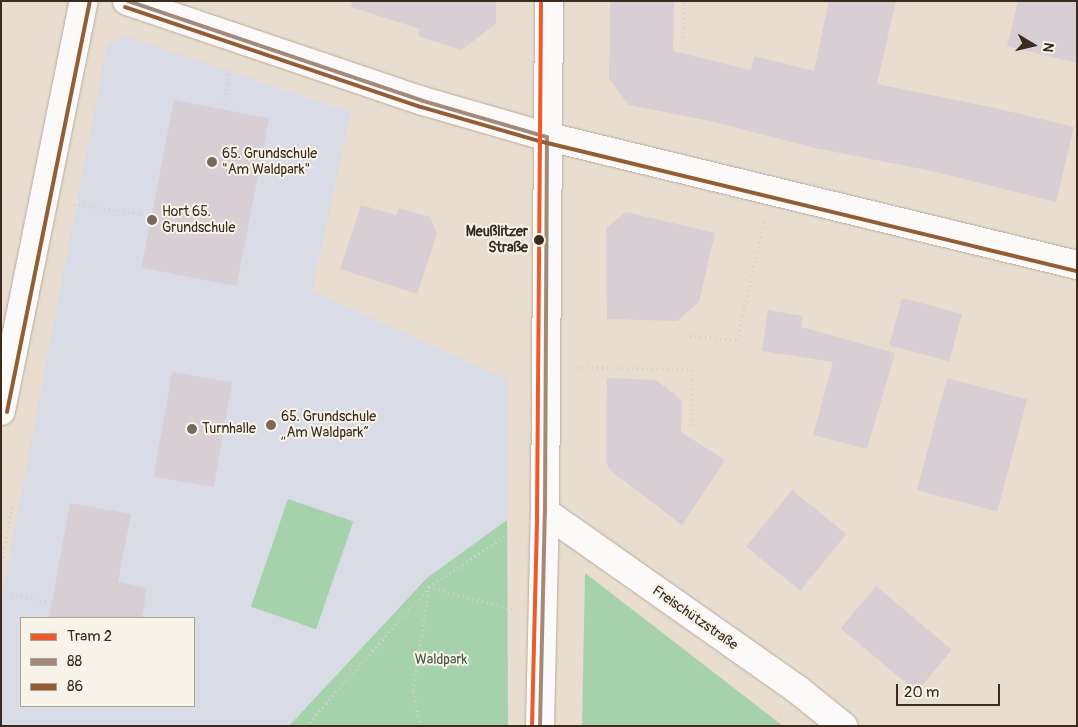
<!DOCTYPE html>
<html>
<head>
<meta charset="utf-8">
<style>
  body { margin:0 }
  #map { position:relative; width:1078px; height:727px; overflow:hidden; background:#e8ddce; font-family:Pangolin,sans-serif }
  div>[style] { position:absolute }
  .built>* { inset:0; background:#d9dce6 }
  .green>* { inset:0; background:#a5d1ab; transform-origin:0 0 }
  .building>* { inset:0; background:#d8cfd5; transform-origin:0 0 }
  .path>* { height:3px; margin-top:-1.5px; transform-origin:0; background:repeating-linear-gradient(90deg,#d4d0cb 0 1px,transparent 0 5px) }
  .roads { filter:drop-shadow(0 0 1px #b4aca1) drop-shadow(0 0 1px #b4aca1) }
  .street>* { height:28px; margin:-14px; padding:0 14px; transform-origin:14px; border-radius:14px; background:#fcfaf8 }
  .secondary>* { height:28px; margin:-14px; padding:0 14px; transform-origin:14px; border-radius:14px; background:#fcfaf8 }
  .bus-1>* { height:4px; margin:-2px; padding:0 2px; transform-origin:2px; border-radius:2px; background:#a4897a }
  .bus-2>* { height:4px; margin:-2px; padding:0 2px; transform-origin:2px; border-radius:2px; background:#935e36 }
  .tram-1>* { height:4px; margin:-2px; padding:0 2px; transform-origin:2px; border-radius:2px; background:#eb5b2d }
  .dots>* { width:14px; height:14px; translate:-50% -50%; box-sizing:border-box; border:2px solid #f7f3e8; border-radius:50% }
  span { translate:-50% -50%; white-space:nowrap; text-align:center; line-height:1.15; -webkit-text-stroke:4px #f7f3e8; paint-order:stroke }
  .poi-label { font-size:14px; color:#3b2a1e }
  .left { translate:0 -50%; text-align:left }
  .stop-label { font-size:14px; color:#3b2a1e; font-weight:700 }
  .right { translate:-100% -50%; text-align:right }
  .street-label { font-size:14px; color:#3b2a1e }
  .park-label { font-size:14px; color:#4a5940 }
  .frame { position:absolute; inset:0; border:2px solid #3b2a1e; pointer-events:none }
  .legend { position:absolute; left:20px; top:617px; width:175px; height:90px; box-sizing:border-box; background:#f7f3e8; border:1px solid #aca397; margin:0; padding:6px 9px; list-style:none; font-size:15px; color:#3b2a1e }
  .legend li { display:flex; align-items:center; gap:10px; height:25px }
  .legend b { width:25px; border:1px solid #aca397 }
  .north { position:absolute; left:1008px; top:20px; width:50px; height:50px; -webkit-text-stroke:4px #f7f3e8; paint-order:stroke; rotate:99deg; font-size:14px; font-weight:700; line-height:20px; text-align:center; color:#3b2a1e }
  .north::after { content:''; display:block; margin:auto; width:18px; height:22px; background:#3b2a1e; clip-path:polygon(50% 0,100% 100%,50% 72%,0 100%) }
  .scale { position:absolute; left:896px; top:684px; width:104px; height:22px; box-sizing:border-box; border:2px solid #3b2a1e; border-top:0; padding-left:6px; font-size:15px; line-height:18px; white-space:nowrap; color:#3b2a1e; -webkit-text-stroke:4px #f7f3e8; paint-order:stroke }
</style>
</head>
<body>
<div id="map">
  <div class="built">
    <div style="clip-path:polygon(evenodd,125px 36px,351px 112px,312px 291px,508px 380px,507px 520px,427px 578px,289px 726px,1px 726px,1px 599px,107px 45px,125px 36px,21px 618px,194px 618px,194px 706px,21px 706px,21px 618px)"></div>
  </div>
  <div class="green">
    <div style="left:288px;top:499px;width:69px;height:114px;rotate:19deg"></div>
    <div style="clip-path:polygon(507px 520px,508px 726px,289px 726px,427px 578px)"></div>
    <div style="clip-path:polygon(585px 573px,783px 726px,582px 726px)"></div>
  </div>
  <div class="building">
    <div style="clip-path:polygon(352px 1px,496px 1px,496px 24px,461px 50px,418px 36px,420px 29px,351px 7px)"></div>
    <div style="clip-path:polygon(610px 1px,674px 1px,673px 51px,751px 70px,754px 56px,814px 71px,829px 1px,896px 1px,877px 84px,995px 108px,1074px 127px,1056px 202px,932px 171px,815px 148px,710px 121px,629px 105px,609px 79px)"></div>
    <div style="clip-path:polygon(1018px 1px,1077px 1px,1077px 63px,1007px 46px)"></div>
    <div style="left:174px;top:100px;width:97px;height:171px;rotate:11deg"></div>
    <div style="clip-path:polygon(361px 205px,396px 215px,399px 208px,430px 217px,437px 234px,417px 294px,340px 269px)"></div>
    <div style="clip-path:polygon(626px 212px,715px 233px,699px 302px,677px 321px,607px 319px,606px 228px)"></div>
    <div style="left:902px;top:298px;width:62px;height:49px;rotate:15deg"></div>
    <div style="clip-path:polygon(768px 310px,803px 316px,801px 327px,895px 353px,867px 449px,813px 435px,833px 362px,762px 351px)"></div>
    <div style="left:172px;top:372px;width:61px;height:106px;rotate:10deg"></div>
    <div style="clip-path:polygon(607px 378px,656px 380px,682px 400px,681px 432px,725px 460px,682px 525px,611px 471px,606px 462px)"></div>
    <div style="left:947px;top:378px;width:83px;height:116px;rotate:15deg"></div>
    <div style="left:792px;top:490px;width:70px;height:73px;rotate:39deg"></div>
    <div style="clip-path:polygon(70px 503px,131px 514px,118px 582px,147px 588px,142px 618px,49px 618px)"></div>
    <div style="left:876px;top:586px;width:99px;height:55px;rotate:40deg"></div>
  </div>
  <div class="path">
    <div style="left:683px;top:43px;width:42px;rotate:-88.6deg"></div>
    <div style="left:223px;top:109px;width:40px;rotate:-80deg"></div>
    <div style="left:74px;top:204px;width:68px;rotate:8.5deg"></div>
    <div style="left:141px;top:214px;width:13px;rotate:29deg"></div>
    <div style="left:685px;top:335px;width:52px;rotate:5.5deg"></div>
    <div style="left:737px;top:340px;width:121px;rotate:-77.1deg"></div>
    <div style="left:577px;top:367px;width:115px;rotate:1deg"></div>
    <div style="left:692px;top:369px;width:56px;rotate:91deg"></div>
    <div style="left:1px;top:506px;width:11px;rotate:5deg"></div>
    <div style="left:12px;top:507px;width:59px;rotate:100.7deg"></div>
    <div style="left:1px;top:593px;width:52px;rotate:10deg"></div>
    <div style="left:306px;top:726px;width:186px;rotate:-48.5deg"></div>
    <div style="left:429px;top:587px;width:100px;rotate:-34deg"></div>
    <div style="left:421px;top:726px;width:37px;rotate:-103deg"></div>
    <div style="left:413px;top:690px;width:104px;rotate:-81.2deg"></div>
    <div style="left:429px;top:587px;width:86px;rotate:14.8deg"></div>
    <div style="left:773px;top:726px;width:14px;rotate:-54deg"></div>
  </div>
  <div class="roads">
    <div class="street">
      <div style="left:545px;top:512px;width:309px;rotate:35.1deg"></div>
      <div style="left:798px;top:690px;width:58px;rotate:38.7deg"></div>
    </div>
    <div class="secondary">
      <div style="left:127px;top:1px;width:312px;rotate:18.7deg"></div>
      <div style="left:423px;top:101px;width:123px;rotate:16.1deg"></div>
      <div style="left:541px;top:135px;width:552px;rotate:13.63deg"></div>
      <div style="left:1px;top:411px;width:418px;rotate:-78.6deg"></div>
      <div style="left:540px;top:726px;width:214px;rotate:-88.7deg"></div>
      <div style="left:545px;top:512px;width:511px;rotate:-89.55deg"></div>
    </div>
  </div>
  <div class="bus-1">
    <div style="left:128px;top:1px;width:311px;rotate:18.7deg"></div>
    <div style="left:423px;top:101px;width:129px;rotate:16.2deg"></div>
    <div style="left:540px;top:726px;width:214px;rotate:-88.7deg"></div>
    <div style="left:545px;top:512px;width:375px;rotate:-89.7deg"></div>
  </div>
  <div class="bus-2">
    <div style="left:125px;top:7px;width:312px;rotate:18.7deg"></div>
    <div style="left:421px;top:107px;width:123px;rotate:16.1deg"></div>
    <div style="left:539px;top:141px;width:553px;rotate:13.61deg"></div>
    <div style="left:7px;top:412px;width:418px;rotate:-78.6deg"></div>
  </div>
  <div class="tram-1">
    <div style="left:532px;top:726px;width:210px;rotate:-88.6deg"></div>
    <div style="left:537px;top:516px;width:515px;rotate:-89.55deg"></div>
  </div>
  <div class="dots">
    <div style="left:212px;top:162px;background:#78695c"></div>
    <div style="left:152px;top:220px;background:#78695c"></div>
    <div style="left:539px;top:240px;background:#3b2a1e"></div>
    <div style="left:271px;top:425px;background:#78695c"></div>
    <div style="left:192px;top:429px;background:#78695c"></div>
  </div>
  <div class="poi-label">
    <span class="left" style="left:222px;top:162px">65. Grundschule<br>"Am Waldpark"</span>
    <span class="left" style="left:162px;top:220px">Hort 65.<br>Grundschule</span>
    <span class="left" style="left:281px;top:425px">65. Grundschule<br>„Am Waldpark“</span>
    <span class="left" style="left:202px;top:429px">Turnhalle</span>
  </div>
  <div class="stop-label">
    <span class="right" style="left:528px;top:240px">Meußlitzer<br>Straße</span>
  </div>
  <div class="street-label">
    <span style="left:695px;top:618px;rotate:35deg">Freischützstraße</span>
  </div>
  <div class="park-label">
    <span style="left:441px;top:660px">Waldpark</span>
  </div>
  <div class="frame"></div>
  <ul class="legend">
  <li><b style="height:6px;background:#eb5b2d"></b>Tram 2</li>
  <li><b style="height:6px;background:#a4897a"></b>88</li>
  <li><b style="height:6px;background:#935e36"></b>86</li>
  </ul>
  <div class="north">N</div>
  <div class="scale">20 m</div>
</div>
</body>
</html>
